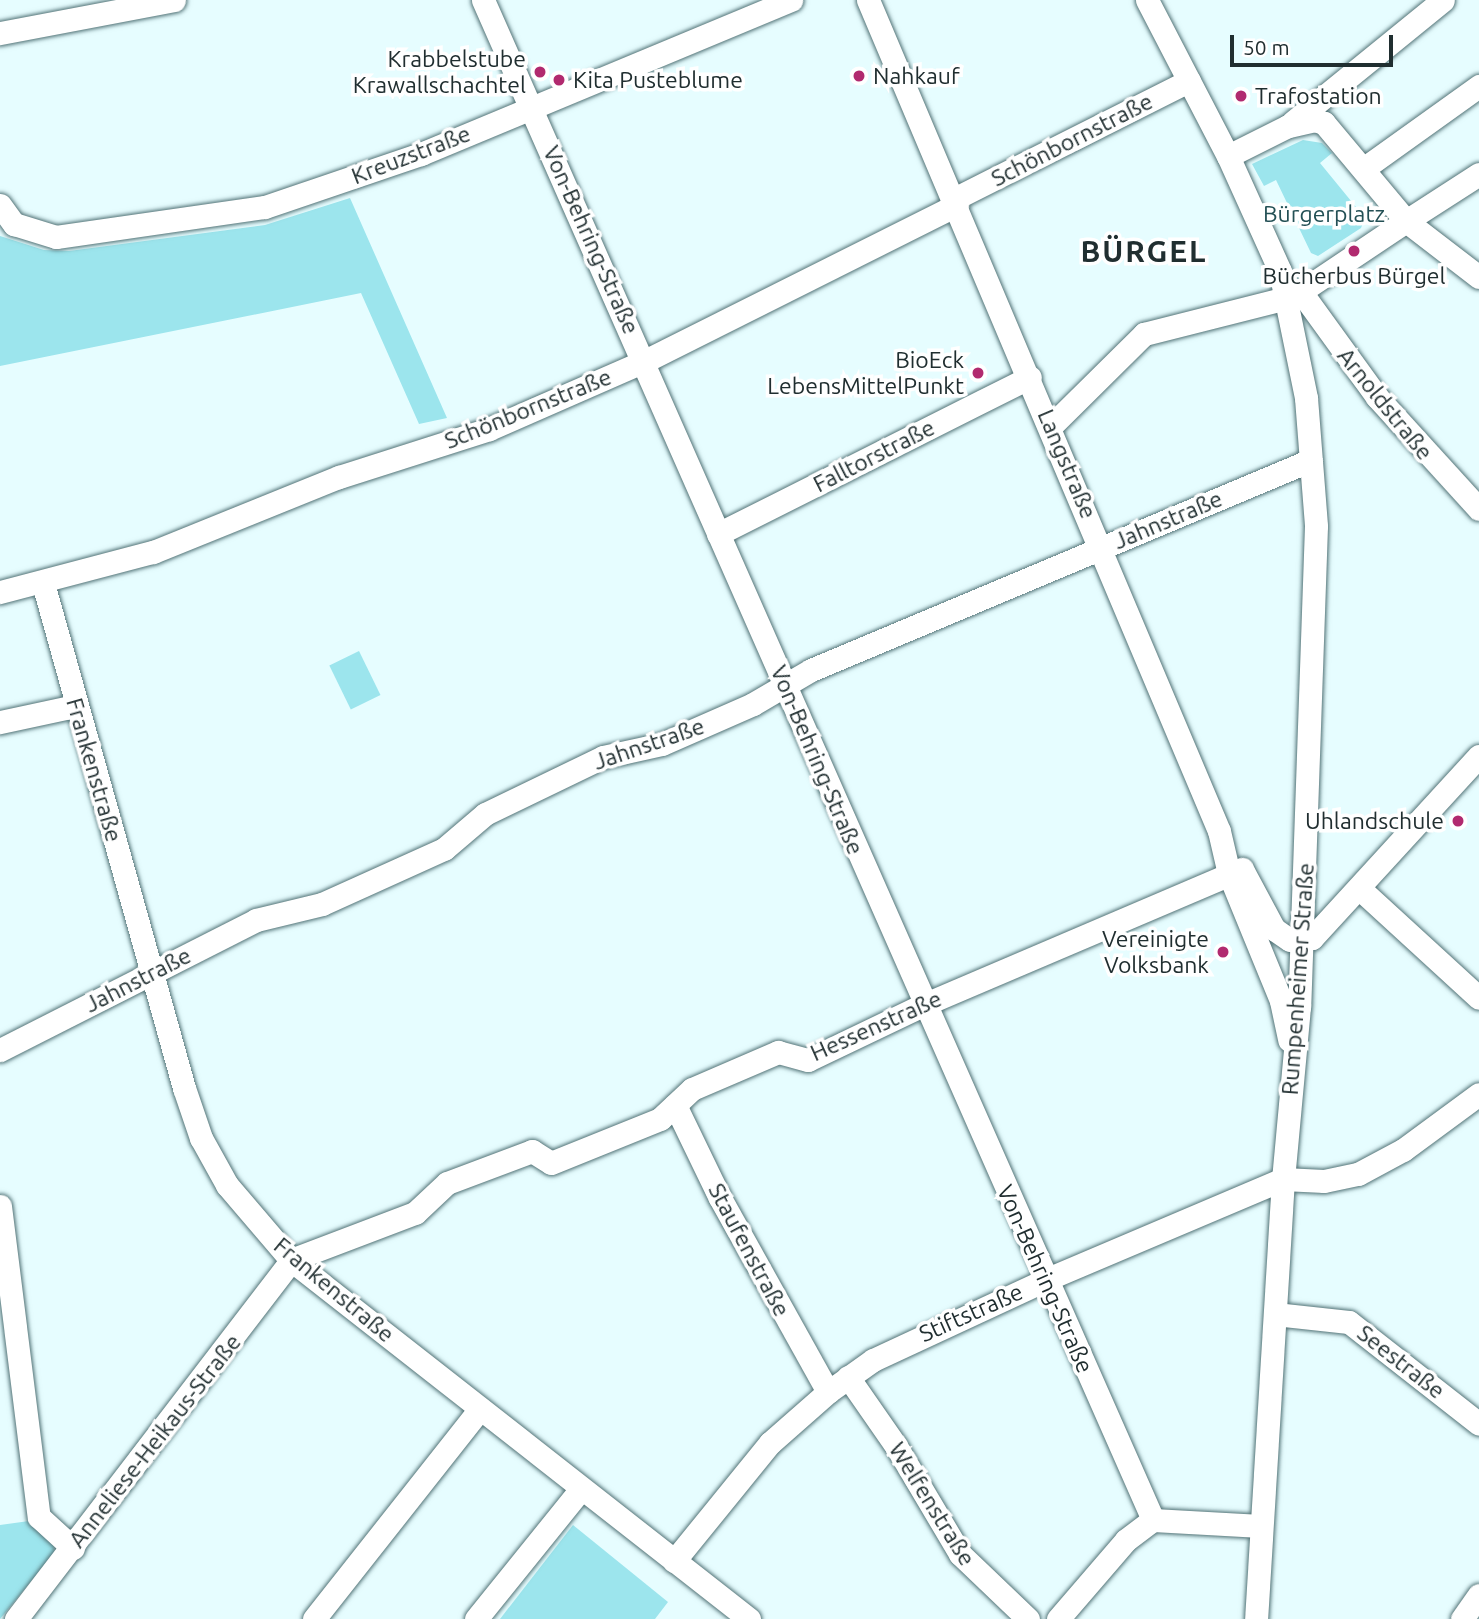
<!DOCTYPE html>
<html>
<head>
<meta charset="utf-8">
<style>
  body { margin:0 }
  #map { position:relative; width:1479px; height:1619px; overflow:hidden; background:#e6fdff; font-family:Ubuntu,sans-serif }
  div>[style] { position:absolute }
  .green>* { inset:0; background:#9ce5ed; transform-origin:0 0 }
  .roads { filter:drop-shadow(0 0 2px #527377) drop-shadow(0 0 2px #527377) }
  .minor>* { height:23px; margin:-11.5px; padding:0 11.5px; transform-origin:11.5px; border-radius:11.5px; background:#fff }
  .dots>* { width:19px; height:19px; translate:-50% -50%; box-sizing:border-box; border:4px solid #fff; border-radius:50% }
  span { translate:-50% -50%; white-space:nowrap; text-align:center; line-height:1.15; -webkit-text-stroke:7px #fff; paint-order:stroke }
  .poi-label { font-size:23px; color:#202e30 }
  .right { translate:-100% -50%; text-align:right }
  .left { translate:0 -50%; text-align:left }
  .street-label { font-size:23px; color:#202e30 }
  .park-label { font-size:23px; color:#235055 }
  .district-label { font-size:30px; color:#202e30; font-weight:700; letter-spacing:2px }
  .scale { position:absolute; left:1230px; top:35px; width:163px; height:32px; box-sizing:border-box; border:4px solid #202e30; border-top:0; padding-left:9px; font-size:21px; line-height:24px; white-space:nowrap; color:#202e30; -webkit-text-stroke:5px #fff; paint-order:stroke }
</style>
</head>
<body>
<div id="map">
  <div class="green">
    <div style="clip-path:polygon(1303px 140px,1322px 143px,1332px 153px,1320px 163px,1365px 218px,1361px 228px,1318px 256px,1311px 253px,1276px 180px,1264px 186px,1252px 164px)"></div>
    <div style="clip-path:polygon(350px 198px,447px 418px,419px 424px,361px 293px,0 366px,0 236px,44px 250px,69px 251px,265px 225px)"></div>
    <div style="left:359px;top:651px;width:49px;height:33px;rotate:64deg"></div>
    <div style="clip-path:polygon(29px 1521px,53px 1538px,54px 1553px,0 1619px,0 1525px)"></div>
    <div style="clip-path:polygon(573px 1525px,668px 1602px,655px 1619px,500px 1619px)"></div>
  </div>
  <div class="roads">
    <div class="minor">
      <div style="left:483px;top:0;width:1661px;rotate:66.21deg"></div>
      <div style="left:868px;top:0;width:902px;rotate:67.1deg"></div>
      <div style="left:1219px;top:831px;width:44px;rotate:76.9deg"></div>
      <div style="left:1229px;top:874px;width:137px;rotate:67.7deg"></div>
      <div style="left:1281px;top:1001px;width:40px;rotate:78deg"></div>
      <div style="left:1147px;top:0;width:176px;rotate:62.6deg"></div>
      <div style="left:1228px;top:156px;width:126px;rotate:65.7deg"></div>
      <div style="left:1280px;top:271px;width:130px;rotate:78.4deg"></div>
      <div style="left:1306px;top:398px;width:128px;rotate:85.5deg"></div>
      <div style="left:1316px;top:526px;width:481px;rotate:92deg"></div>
      <div style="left:1299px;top:1007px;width:173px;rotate:95.3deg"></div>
      <div style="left:1283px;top:1179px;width:441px;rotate:93.5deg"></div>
      <div style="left:0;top:33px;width:177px;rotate:-10.7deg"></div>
      <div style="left:1293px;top:122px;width:193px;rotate:-39.1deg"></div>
      <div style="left:1363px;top:169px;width:143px;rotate:-35.6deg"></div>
      <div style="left:1479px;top:174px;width:87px;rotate:147.2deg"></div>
      <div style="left:1406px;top:221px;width:92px;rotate:37.5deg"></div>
      <div style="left:954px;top:199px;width:263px;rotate:-26.7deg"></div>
      <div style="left:0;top:205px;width:24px;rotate:54deg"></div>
      <div style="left:14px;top:224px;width:44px;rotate:17.2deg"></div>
      <div style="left:56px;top:237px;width:211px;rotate:-8.2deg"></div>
      <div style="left:265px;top:207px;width:165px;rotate:-18.8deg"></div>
      <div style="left:421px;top:154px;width:401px;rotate:-22.6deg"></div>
      <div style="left:1301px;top:292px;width:130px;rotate:54.1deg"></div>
      <div style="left:1377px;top:397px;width:151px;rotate:47.7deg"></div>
      <div style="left:1051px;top:426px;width:131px;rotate:-44.7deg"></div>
      <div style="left:1144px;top:334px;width:155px;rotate:-14.2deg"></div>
      <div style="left:1294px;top:296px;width:135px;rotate:-33.8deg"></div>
      <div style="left:1406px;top:221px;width:128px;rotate:-129.9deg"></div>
      <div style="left:1324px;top:123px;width:9px;rotate:-162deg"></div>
      <div style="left:1315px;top:120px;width:28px;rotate:167deg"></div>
      <div style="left:1288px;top:126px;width:67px;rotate:153.4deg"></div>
      <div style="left:718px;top:534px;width:349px;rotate:-26.7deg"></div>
      <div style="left:43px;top:583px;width:524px;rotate:74.4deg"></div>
      <div style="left:184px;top:1088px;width:53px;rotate:71.2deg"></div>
      <div style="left:201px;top:1138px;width:54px;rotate:61deg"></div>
      <div style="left:227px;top:1185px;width:99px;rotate:49.5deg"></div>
      <div style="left:291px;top:1260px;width:582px;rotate:38.09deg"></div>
      <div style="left:0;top:592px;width:158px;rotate:-14.7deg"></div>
      <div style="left:153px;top:552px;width:201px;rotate:-22deg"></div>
      <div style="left:339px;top:477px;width:157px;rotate:-17.7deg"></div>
      <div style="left:489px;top:429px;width:170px;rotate:-23.6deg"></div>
      <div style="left:645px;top:361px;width:349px;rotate:-26.6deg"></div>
      <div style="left:0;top:722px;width:77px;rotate:-12deg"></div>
      <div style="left:1244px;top:873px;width:64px;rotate:61.8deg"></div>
      <div style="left:1274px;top:929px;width:19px;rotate:35deg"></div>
      <div style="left:1290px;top:940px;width:22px;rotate:-5deg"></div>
      <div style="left:1312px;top:938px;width:247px;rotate:-47.5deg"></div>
      <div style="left:1360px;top:889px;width:161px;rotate:42.5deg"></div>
      <div style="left:0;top:1050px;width:287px;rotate:-26.9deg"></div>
      <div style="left:256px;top:920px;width:68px;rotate:-13.6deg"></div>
      <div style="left:322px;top:904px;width:134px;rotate:-24.3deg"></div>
      <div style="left:444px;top:849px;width:54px;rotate:-40.5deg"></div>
      <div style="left:485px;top:814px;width:131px;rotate:-25.8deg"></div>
      <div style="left:603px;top:757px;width:60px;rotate:-12.4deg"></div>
      <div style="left:662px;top:744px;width:99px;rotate:-23.7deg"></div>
      <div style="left:753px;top:704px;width:67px;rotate:-30.4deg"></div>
      <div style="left:811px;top:670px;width:542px;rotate:-22.78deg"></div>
      <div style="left:675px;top:1105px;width:103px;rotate:64.2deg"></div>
      <div style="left:720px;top:1198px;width:222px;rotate:60.9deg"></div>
      <div style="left:0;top:1206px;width:313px;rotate:82.9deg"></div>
      <div style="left:39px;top:1517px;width:46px;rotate:42.4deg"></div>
      <div style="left:1275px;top:1314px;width:74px;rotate:6.2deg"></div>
      <div style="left:1349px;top:1322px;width:165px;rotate:38.1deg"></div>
      <div style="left:848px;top:1377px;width:84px;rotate:55.2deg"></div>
      <div style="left:896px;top:1446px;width:126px;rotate:59.3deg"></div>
      <div style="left:960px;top:1554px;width:94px;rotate:43.7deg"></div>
      <div style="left:674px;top:1561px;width:152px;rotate:-50.9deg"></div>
      <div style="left:770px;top:1443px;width:77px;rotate:-41.3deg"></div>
      <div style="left:828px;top:1392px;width:55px;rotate:-35.4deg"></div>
      <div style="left:873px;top:1360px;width:190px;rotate:-24.9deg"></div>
      <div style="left:1045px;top:1280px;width:259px;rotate:-23deg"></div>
      <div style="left:1283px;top:1179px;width:41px;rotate:2.8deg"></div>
      <div style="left:1324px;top:1181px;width:35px;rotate:-12deg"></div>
      <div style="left:1358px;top:1174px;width:51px;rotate:-28.1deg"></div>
      <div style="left:1403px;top:1150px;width:94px;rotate:-36.4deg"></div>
      <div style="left:16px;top:1619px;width:452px;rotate:-52.5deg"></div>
      <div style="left:291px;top:1260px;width:133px;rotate:-20.8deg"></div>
      <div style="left:415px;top:1213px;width:44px;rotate:-43.2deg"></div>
      <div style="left:447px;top:1183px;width:91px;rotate:-20.6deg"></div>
      <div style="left:532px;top:1151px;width:22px;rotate:32deg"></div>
      <div style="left:551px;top:1163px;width:118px;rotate:-22deg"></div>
      <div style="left:660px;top:1119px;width:44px;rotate:-43.2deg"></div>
      <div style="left:692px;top:1089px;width:94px;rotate:-23.3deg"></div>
      <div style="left:778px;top:1052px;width:31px;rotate:15deg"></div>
      <div style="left:808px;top:1060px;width:127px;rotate:-25.6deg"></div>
      <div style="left:923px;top:1005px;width:347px;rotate:-23.1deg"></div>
      <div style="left:314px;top:1619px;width:268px;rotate:-51.7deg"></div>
      <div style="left:476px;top:1619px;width:167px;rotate:-51.1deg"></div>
      <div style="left:1058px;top:1619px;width:104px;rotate:-49.3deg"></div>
      <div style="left:1126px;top:1540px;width:34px;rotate:-37deg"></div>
      <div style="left:1153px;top:1520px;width:108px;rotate:3.2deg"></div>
      <div style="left:1462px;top:1619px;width:29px;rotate:-55deg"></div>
    </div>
  </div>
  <div class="dots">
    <div style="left:540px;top:72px;background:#b12a6f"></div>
    <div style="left:859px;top:76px;background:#b12a6f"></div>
    <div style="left:559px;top:80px;background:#b12a6f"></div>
    <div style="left:1241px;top:96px;background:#b12a6f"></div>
    <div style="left:1354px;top:251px;background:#b12a6f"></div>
    <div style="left:978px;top:373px;background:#b12a6f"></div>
    <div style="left:1458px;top:821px;background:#b12a6f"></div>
    <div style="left:1223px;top:952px;background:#b12a6f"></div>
  </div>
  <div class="poi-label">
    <span class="right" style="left:526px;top:72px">Krabbelstube<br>Krawallschachtel</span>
    <span class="left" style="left:873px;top:76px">Nahkauf</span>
    <span class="left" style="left:573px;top:80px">Kita Pusteblume</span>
    <span class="left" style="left:1255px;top:96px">Trafostation</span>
    <span style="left:1354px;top:276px">Bücherbus Bürgel</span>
    <span class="right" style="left:964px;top:373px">BioEck<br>LebensMittelPunkt</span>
    <span class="right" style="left:1444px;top:821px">Uhlandschule</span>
    <span class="right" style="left:1209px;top:952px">Vereinigte<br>Volksbank</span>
  </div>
  <div class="street-label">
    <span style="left:1072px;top:140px;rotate:-27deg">Schönbornstraße</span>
    <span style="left:411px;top:155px;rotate:-21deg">Kreuzstraße</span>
    <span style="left:591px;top:240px;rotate:66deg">Von-Behring-Straße</span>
    <span style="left:1385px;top:404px;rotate:51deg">Arnoldstraße</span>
    <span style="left:528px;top:409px;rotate:-22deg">Schönbornstraße</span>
    <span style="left:874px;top:456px;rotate:-27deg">Falltorstraße</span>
    <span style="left:1067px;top:464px;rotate:67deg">Langstraße</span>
    <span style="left:1168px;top:520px;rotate:-23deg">Jahnstraße</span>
    <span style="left:649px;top:744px;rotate:-19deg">Jahnstraße</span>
    <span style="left:817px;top:760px;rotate:67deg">Von-Behring-Straße</span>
    <span style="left:94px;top:770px;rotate:74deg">Frankenstraße</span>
    <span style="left:1298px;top:979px;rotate:-86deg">Rumpenheimer Straße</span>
    <span style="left:138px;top:980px;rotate:-27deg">Jahnstraße</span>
    <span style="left:876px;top:1026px;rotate:-24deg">Hessenstraße</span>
    <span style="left:749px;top:1250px;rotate:62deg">Staufenstraße</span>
    <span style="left:1045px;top:1279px;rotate:66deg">Von-Behring-Straße</span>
    <span style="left:334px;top:1290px;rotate:40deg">Frankenstraße</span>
    <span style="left:971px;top:1313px;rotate:-24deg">Stiftstraße</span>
    <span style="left:1401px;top:1362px;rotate:38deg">Seestraße</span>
    <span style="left:155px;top:1441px;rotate:-52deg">Anneliese-Heikaus-Straße</span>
    <span style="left:932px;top:1504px;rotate:58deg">Welfenstraße</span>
  </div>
  <div class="park-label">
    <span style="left:1324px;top:214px">Bürgerplatz</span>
  </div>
  <div class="district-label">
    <span style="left:1144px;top:251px">BÜRGEL</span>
  </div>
  <div class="scale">50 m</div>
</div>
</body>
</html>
